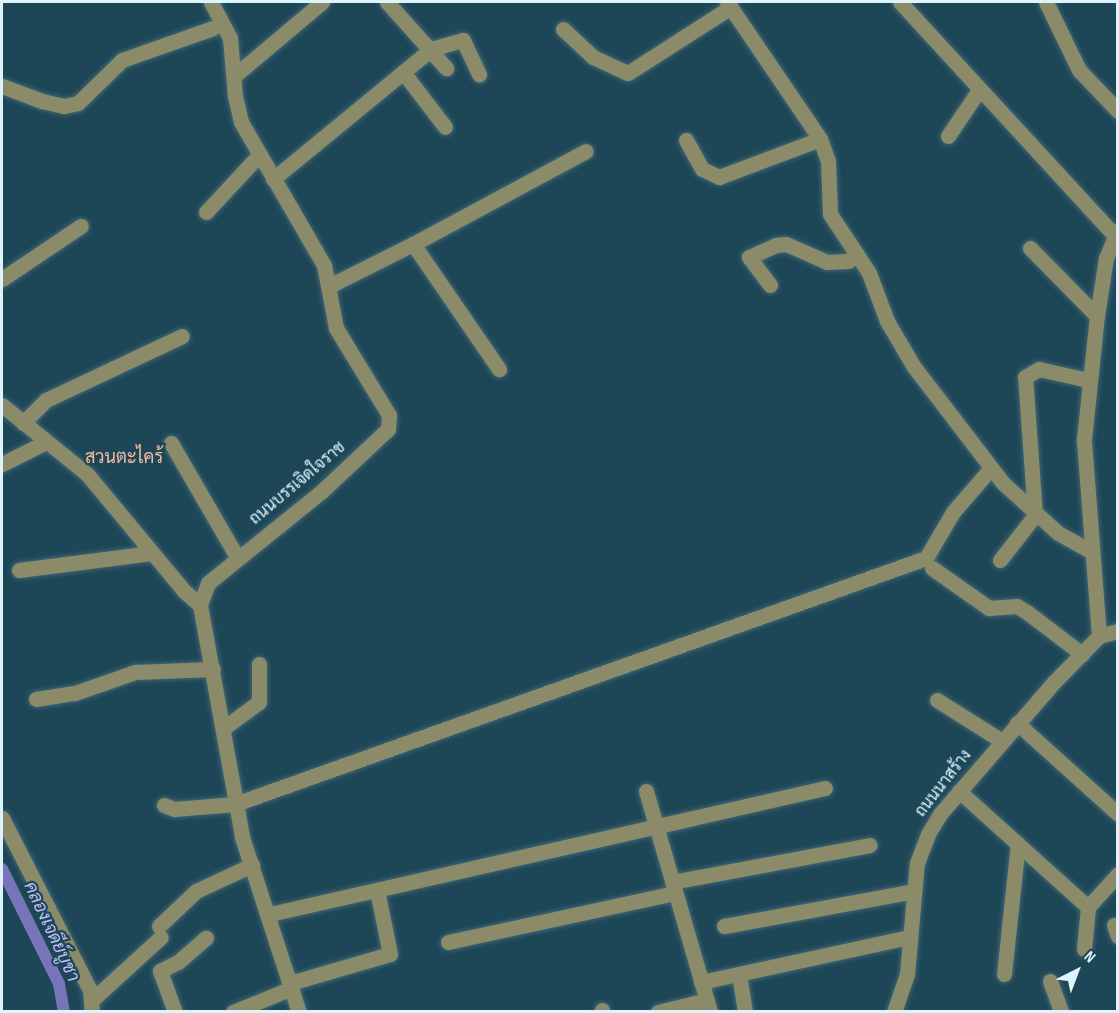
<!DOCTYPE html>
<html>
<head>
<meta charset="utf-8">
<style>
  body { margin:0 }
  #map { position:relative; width:1119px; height:1013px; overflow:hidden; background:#1d4757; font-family:"Sofia Sans Condensed",Sarabun,sans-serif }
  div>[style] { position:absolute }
  .canal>* { height:12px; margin:-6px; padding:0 6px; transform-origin:6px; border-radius:6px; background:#7874ba }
  .roads { filter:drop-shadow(0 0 2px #406675) drop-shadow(0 0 2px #406675) }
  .minor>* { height:15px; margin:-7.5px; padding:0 7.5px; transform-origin:7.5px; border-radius:7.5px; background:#8c8b69 }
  span { translate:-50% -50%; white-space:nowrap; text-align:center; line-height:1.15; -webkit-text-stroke:4.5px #1d4757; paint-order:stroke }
  .street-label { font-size:16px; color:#ddf4fd }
  .neighbourhood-label { font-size:18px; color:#f6b99d }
  .water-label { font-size:18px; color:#c1bff9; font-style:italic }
  .frame { position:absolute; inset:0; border:3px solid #ddf4fd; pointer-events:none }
  .north { position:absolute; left:1047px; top:941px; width:60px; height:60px; -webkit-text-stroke:4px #1d4757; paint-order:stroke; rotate:42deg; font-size:16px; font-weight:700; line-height:24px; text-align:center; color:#ddf4fd }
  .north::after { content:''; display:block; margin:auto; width:21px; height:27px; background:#ddf4fd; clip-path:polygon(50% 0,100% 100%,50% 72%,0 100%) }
</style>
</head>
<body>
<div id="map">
  <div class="canal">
    <div style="left:2px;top:869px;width:128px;rotate:63.6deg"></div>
    <div style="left:59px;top:984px;width:28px;rotate:80deg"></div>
  </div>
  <div class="roads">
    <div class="minor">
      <div style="left:211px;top:2px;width:41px;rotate:62.2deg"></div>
      <div style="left:230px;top:38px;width:58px;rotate:85.1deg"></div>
      <div style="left:235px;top:96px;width:27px;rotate:77deg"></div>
      <div style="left:241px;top:122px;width:165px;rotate:59.9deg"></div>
      <div style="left:324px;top:265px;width:64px;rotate:79.2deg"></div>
      <div style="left:336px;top:328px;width:102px;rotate:58.7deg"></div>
      <div style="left:389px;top:415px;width:14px;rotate:94deg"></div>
      <div style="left:388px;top:429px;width:91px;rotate:136.8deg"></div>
      <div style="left:322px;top:491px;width:146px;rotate:141.1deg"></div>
      <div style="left:208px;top:583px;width:23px;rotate:110deg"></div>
      <div style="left:200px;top:605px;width:236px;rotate:79.7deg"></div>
      <div style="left:242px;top:837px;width:184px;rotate:72deg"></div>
      <div style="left:387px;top:2px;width:89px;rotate:48.2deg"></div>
      <div style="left:727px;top:2px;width:166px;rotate:55.8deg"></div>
      <div style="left:820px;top:139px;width:23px;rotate:70deg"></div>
      <div style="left:828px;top:161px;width:53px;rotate:87.8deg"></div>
      <div style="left:830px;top:214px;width:71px;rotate:56.5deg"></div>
      <div style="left:869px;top:273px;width:51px;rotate:69.4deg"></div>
      <div style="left:887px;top:321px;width:53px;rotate:59.6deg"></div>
      <div style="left:914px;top:367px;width:146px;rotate:52.5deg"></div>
      <div style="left:1003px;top:483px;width:74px;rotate:42.3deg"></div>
      <div style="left:1058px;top:533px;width:38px;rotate:29deg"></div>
      <div style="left:900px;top:2px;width:316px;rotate:47.4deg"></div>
      <div style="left:1046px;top:2px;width:76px;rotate:64.1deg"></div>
      <div style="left:1079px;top:70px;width:57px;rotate:46.4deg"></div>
      <div style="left:563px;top:29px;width:41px;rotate:43deg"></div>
      <div style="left:593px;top:57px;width:38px;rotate:25deg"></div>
      <div style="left:628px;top:73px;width:122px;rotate:-32.7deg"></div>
      <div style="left:403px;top:72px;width:69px;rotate:52.6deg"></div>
      <div style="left:234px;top:76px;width:115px;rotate:-40.1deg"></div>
      <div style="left:2px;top:86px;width:43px;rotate:20.6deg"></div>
      <div style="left:42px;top:101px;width:23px;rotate:13deg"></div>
      <div style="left:64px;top:106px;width:14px;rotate:-12deg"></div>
      <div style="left:78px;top:103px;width:62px;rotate:-44.3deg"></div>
      <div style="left:122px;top:60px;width:96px;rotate:-19.4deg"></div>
      <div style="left:948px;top:136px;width:55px;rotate:-56deg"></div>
      <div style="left:686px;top:140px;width:33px;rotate:61deg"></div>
      <div style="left:702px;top:169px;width:19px;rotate:25deg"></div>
      <div style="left:719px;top:177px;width:108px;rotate:-20.6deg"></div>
      <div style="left:273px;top:179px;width:205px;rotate:-39.4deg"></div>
      <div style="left:431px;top:49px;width:33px;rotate:-16deg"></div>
      <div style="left:463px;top:40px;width:38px;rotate:65deg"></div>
      <div style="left:206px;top:212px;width:76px;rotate:-47.1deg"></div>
      <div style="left:413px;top:244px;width:196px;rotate:-28.3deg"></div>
      <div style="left:1030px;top:248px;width:95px;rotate:45.4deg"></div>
      <div style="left:2px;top:279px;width:95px;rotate:-33.9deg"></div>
      <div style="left:770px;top:285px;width:35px;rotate:-127deg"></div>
      <div style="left:749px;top:257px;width:30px;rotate:-24deg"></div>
      <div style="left:776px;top:245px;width:10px;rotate:-6deg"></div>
      <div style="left:786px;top:244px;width:45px;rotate:23.7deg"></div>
      <div style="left:827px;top:262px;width:21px;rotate:-3deg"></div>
      <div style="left:848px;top:261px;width:11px;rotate:-34deg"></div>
      <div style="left:329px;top:286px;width:94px;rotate:-26.6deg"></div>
      <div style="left:413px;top:244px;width:152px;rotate:55.5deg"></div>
      <div style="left:2px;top:405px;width:109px;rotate:39.1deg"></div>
      <div style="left:87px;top:474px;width:152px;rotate:50.3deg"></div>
      <div style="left:184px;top:591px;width:21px;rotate:41deg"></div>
      <div style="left:23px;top:423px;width:33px;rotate:-45deg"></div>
      <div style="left:46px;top:400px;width:150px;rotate:-25.2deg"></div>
      <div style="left:171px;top:443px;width:132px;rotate:59.9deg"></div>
      <div style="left:2px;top:464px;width:49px;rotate:-26.6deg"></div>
      <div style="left:1000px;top:560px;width:57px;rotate:-52.1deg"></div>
      <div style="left:1035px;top:515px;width:138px;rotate:-94.1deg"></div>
      <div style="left:1025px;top:377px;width:16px;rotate:-30deg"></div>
      <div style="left:1039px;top:369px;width:50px;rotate:12.7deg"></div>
      <div style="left:932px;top:568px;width:70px;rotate:35.1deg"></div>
      <div style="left:989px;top:608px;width:28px;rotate:-4deg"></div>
      <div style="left:1017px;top:606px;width:13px;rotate:32deg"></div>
      <div style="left:1028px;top:613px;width:68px;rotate:37.2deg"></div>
      <div style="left:19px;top:570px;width:134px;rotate:-7.3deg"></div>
      <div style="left:1099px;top:636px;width:198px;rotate:-94.4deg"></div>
      <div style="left:1084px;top:439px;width:124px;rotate:-84deg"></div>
      <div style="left:1097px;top:316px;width:59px;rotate:-81.2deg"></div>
      <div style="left:1106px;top:258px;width:30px;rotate:-67deg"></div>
      <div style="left:36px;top:699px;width:39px;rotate:-9deg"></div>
      <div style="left:75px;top:693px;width:64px;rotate:-19.3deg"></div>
      <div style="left:135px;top:672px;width:78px;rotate:-2.2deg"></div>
      <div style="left:937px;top:700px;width:77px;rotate:32.2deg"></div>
      <div style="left:1017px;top:723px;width:136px;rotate:42deg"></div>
      <div style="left:225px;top:727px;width:42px;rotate:-36.3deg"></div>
      <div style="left:259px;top:702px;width:38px;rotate:-90deg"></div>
      <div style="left:646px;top:791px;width:230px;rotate:73.8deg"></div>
      <div style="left:959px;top:791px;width:173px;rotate:42deg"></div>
      <div style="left:1088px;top:907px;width:45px;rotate:-47.7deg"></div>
      <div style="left:164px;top:805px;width:11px;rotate:22deg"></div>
      <div style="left:174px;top:809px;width:61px;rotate:-4.7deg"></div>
      <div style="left:235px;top:804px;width:733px;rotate:-19.6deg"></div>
      <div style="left:926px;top:558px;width:53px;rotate:-59.6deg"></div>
      <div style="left:953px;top:512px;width:58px;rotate:-49.2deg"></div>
      <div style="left:2px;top:818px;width:193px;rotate:62.9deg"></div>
      <div style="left:90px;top:990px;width:22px;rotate:85deg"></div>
      <div style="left:672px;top:882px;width:201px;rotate:-10.6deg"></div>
      <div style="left:270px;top:914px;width:569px;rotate:-12.79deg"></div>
      <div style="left:1114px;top:925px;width:12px;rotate:70deg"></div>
      <div style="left:159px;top:926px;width:51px;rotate:-43.4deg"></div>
      <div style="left:196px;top:891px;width:62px;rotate:-24.9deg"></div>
      <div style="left:724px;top:926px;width:193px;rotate:-10.4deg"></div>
      <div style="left:448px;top:942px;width:232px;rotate:-12.2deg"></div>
      <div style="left:1084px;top:949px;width:42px;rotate:-84.6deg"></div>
      <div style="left:739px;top:974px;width:38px;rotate:81deg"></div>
      <div style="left:1004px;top:974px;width:131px;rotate:-83.9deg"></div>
      <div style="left:1050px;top:981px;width:33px;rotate:70deg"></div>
      <div style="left:701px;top:982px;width:214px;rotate:-12.2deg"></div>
      <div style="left:290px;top:983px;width:104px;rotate:-16.2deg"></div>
      <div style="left:390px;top:954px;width:65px;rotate:-101.5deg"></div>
      <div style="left:92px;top:1000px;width:93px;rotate:-42.4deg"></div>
      <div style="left:602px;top:1010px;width:2px;rotate:90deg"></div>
      <div style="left:175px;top:1012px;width:44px;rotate:-110.1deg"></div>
      <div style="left:160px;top:971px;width:20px;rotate:-27deg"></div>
      <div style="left:178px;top:962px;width:37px;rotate:-41deg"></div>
      <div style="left:233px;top:1012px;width:64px;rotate:-22.1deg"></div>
      <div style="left:658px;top:1012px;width:50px;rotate:-13.8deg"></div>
      <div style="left:894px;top:1012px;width:40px;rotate:-71.1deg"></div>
      <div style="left:907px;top:974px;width:111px;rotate:-84.9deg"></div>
      <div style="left:917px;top:863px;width:31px;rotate:-69deg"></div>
      <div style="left:928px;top:834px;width:23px;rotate:-59deg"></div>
      <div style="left:940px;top:814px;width:174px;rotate:-49.2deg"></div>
      <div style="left:1054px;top:682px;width:64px;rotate:-45.6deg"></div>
      <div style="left:1099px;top:636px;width:20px;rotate:-15deg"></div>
    </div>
  </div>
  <div class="street-label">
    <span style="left:298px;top:484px;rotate:-40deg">ถนนบรรเจิดใจราช</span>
    <span style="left:944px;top:784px;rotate:-52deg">ถนนนาสร้าง</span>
  </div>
  <div class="neighbourhood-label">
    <span style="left:124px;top:458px">สวนตะไคร้</span>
  </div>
  <div class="water-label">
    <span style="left:51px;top:932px;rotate:65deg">คลองเจดีย์บูชา</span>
  </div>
  <div class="frame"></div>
  <div class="north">N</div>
</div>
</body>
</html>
